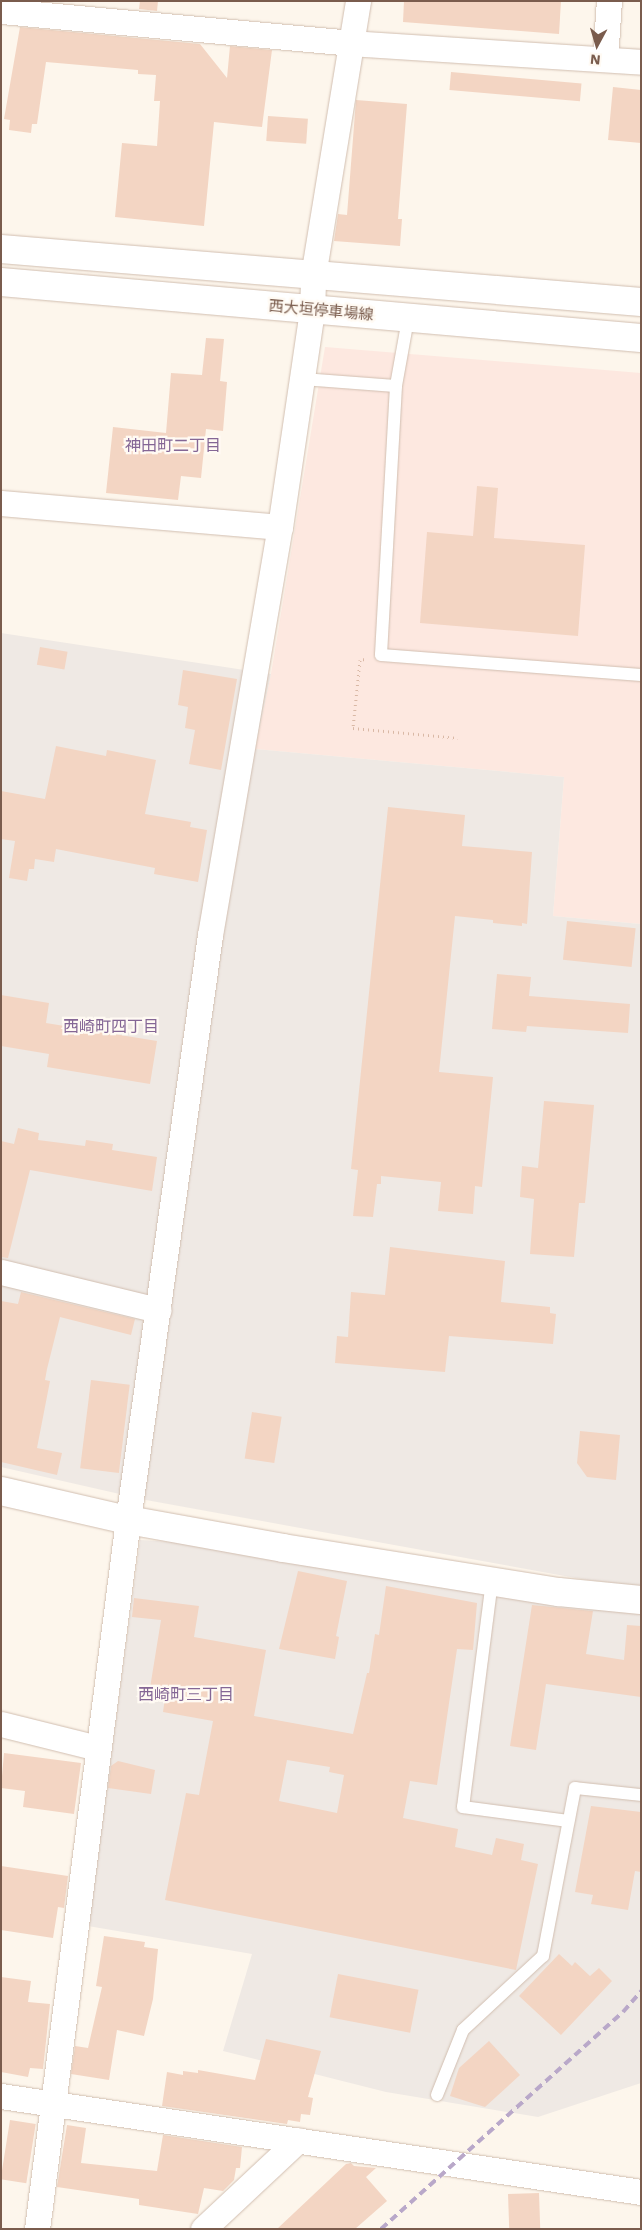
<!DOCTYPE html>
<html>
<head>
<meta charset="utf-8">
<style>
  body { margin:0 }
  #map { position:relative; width:642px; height:2230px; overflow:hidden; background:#fdf6ec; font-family:"Work Sans","Noto Sans JP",sans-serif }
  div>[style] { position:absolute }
  .commercial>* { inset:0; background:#fde8e0 }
  .industrial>* { inset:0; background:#efe9e4 }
  .building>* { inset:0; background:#f3d5c3; transform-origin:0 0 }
  .path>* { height:3px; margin-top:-1.5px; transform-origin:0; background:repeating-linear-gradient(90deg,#d9b8a5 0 1px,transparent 0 5px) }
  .roads { filter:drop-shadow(0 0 1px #d1beb0) drop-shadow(0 0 1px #d1beb0) }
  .service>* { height:12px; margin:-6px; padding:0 6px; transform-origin:6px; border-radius:6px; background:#fff }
  .minor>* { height:25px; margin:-12.5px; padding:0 12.5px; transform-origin:12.5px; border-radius:12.5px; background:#fff }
  .tertiary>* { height:28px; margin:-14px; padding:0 14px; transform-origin:14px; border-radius:14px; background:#fff }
  .secondary>* { height:28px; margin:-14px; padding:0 14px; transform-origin:14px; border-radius:14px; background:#fff }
  .rail>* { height:4px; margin-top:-2px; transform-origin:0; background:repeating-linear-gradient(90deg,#b9a8c9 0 8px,transparent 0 13px) }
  span { translate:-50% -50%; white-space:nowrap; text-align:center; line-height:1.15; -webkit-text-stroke:4.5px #fffaf3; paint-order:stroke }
  .street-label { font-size:15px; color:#7a5c4d }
  .neighbourhood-label { font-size:16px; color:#846695 }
  .frame { position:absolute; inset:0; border:2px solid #7a5c4d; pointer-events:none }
  .north { position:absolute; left:572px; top:20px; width:50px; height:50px; -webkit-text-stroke:4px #fffaf3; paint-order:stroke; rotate:186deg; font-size:14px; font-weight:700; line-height:20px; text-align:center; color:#7a5c4d }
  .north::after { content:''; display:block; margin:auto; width:18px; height:22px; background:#7a5c4d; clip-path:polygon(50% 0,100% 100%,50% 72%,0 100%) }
</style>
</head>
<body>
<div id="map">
  <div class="commercial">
    <div style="clip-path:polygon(325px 347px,641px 373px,641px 924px,553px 916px,564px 777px,255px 749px,271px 674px)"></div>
  </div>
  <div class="industrial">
    <div style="clip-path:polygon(1px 633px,271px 674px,255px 749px,564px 777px,553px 916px,641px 924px,641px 1586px,587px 1580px,146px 1500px,1px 1467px)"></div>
    <div style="clip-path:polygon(140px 1540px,206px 1544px,641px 1612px,641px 2083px,538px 2117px,386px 2092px,223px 2051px,252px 1954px,88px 1926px)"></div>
  </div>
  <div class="building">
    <div style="clip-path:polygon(140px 1px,158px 1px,157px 11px,139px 9px)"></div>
    <div style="clip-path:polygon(404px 1px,561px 1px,559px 34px,403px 22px)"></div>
    <div style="clip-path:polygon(20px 27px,200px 44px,227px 78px,230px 46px,272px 50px,262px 127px,214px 122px,204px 226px,115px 217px,122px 143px,157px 146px,160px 101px,154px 101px,156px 75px,138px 74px,138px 70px,46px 62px,37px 124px,32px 124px,31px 133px,9px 130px,10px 120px,4px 119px)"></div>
    <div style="left:451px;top:72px;width:131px;height:18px;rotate:5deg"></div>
    <div style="clip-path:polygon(613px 87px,641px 90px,641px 143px,608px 140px)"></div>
    <div style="clip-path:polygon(356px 100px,407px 104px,398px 219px,402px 219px,400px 246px,334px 241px,338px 214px,347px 215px)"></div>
    <div style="left:268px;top:116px;width:40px;height:25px;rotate:4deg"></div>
    <div style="clip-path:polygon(206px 338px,224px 339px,220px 381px,227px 382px,223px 431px,206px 429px,201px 478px,181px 476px,178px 500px,106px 493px,113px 427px,166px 433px,171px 373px,202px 375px)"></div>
    <div style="clip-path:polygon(477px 486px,498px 488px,494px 538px,585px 545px,578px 636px,420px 623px,427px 532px,473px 536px)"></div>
    <div style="left:40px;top:647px;width:28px;height:18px;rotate:10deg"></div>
    <div style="clip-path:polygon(183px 670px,237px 679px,221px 770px,189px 764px,195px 730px,185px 728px,188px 707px,178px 705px)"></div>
    <div style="clip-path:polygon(56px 746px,106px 756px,107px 750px,156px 760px,145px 814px,191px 822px,190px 827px,207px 830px,198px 882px,154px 874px,155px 868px,56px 849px,54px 862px,35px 859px,34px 869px,29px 869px,27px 881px,9px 878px,15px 841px,1px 839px,1px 791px,45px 799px)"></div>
    <div style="clip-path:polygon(388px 807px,465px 815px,462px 846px,532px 852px,527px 924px,522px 923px,522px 926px,493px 923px,493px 920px,455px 916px,439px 1072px,493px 1077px,482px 1187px,475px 1186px,473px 1214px,438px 1211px,441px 1182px,381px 1176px,381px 1184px,377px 1184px,373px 1217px,353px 1216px,358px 1170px,351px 1169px)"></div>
    <div style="left:567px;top:921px;width:69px;height:39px;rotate:6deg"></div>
    <div style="clip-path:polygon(497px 974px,531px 977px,529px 996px,630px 1004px,628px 1033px,527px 1026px,526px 1032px,492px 1029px)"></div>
    <div style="clip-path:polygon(1px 995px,49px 1003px,46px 1023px,157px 1041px,150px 1084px,47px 1067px,49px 1054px,1px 1046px)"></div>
    <div style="clip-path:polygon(544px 1101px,594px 1105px,585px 1203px,579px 1203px,574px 1257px,530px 1254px,534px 1199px,520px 1197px,522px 1166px,538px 1168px)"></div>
    <div style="clip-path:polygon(18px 1128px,39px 1133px,38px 1140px,85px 1146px,86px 1140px,113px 1144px,112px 1150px,157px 1157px,152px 1191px,30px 1170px,8px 1258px,1px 1257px,1px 1141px,14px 1144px)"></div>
    <div style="clip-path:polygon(390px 1247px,505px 1261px,501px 1302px,550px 1307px,550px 1313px,556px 1314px,553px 1344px,449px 1336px,445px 1372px,335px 1363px,337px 1336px,348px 1337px,351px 1292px,385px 1295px)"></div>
    <div style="clip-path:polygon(21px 1292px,135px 1319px,131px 1335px,60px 1317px,47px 1369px,45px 1380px,50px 1381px,37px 1448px,62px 1453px,57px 1475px,1px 1462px,1px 1301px,18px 1304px)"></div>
    <div style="left:91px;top:1380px;width:39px;height:89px;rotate:7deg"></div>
    <div style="left:252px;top:1412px;width:30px;height:47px;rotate:9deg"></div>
    <div style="clip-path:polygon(580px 1431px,620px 1435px,616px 1480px,587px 1477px,577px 1463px)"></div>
    <div style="clip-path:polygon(298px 1571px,347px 1581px,336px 1636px,339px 1637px,335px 1659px,279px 1649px)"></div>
    <div style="clip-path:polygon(evenodd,386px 1586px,477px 1603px,473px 1650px,457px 1649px,437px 1785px,410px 1781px,403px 1818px,458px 1829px,455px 1847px,492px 1855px,496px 1838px,524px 1844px,521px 1860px,538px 1864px,516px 1970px,165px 1900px,186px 1793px,199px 1795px,213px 1721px,163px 1712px,166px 1691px,150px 1688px,161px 1620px,132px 1617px,134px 1598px,199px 1606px,194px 1637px,266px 1650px,254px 1716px,353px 1734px,367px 1673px,369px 1673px,375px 1634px,379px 1635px,386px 1586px,287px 1760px,330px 1767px,329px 1772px,344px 1775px,337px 1813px,279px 1801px,287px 1760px)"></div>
    <div style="clip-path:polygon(532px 1605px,593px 1611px,586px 1654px,624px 1660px,627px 1625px,641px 1626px,641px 1697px,546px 1684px,536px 1750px,510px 1746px)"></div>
    <div style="clip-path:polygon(4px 1753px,81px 1763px,74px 1814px,23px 1807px,25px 1791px,1px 1788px)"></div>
    <div style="clip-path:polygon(118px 1761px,155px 1770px,151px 1794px,108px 1788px,111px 1766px)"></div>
    <div style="clip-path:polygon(591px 1806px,641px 1812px,641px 1872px,635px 1871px,628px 1910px,591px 1904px,593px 1895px,575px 1892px)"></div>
    <div style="clip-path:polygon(1px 1866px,68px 1876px,64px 1908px,58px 1907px,53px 1938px,1px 1930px)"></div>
    <div style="clip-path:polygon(104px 1936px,145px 1942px,144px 1947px,158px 1949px,153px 1999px,144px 2036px,117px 2030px,109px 2080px,71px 2074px,75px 2046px,88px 2048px,102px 1987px,96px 1986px)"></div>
    <div style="clip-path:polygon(559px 1954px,572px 1966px,575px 1962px,590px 1976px,599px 1968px,612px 1981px,561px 2035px,519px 1996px)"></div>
    <div style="left:338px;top:1974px;width:82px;height:44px;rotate:11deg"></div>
    <div style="clip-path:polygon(1px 1977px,31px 1981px,28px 2002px,50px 2004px,43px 2069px,30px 2068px,28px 2077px,1px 2072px)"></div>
    <div style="clip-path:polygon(266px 2039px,321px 2051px,308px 2097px,313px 2098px,310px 2115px,301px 2114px,300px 2122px,288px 2120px,287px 2124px,162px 2106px,167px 2072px,183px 2075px,183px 2071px,198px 2073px,198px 2070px,255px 2080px)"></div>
    <div style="clip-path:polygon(489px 2041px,520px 2075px,485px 2107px,450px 2096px,459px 2068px)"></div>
    <div style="left:10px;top:2120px;width:26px;height:60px;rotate:9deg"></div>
    <div style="clip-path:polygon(67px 2125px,86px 2128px,81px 2163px,157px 2171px,163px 2135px,242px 2147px,240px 2168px,236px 2168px,234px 2180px,223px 2191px,204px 2188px,198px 2214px,139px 2205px,139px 2199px,57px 2187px)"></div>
    <div style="clip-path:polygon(351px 2163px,354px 2166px,376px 2168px,366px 2177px,387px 2201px,355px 2229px,277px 2229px,346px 2164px)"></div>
    <div style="left:539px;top:2193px;width:36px;height:31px;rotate:88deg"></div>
  </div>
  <div class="path">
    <div style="left:364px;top:659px;width:4px;rotate:166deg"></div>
    <div style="left:360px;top:660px;width:68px;rotate:95.9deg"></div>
    <div style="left:353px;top:728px;width:105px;rotate:5.4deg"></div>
  </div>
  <div class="roads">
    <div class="service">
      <div style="left:408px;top:319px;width:68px;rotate:100.2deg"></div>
      <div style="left:396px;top:386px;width:269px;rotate:93.2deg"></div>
      <div style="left:381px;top:655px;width:261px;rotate:4.4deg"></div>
      <div style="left:302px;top:379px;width:94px;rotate:4.3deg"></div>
      <div style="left:492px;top:1581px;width:228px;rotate:97.3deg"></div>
      <div style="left:463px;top:1807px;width:106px;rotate:7.6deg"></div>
      <div style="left:437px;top:2095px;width:70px;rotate:-68.2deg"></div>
      <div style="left:463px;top:2030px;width:109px;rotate:-42.8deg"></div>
      <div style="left:543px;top:1956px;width:171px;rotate:-79.2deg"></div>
      <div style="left:575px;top:1788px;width:66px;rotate:6.1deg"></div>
    </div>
    <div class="minor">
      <div style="left:1px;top:11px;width:350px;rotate:5.2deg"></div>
      <div style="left:350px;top:43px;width:292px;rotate:3.7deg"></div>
      <div style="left:605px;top:59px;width:58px;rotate:-86.1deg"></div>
      <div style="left:1px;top:503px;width:280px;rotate:4.9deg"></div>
      <div style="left:1px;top:1272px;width:162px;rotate:13.6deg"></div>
      <div style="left:1px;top:1724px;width:100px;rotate:13.9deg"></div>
      <div style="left:1px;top:2096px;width:647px;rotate:8.53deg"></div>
      <div style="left:37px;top:2229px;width:715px;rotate:-82.69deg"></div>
      <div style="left:128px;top:1520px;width:591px;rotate:-82.02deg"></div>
      <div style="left:210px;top:935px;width:414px;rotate:-80.3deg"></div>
      <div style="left:280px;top:527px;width:218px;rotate:-81.6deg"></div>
      <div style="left:312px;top:311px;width:35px;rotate:-88deg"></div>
      <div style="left:313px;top:276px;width:279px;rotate:-80.7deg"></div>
      <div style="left:203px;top:2229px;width:130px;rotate:-43.1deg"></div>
    </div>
    <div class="tertiary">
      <div style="left:1px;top:1491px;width:130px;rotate:12.9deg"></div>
      <div style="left:128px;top:1520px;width:158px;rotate:10.2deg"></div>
      <div style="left:283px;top:1548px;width:279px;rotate:9.1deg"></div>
      <div style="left:559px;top:1592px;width:82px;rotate:5.6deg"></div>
    </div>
    <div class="secondary">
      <div style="left:1px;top:249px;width:642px;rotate:4.73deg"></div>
      <div style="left:1px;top:282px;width:642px;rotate:5deg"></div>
    </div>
  </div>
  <div class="rail">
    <div style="left:381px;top:2229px;width:325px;rotate:-41.9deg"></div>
    <div style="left:623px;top:2012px;width:28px;rotate:-49deg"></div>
  </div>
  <div class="street-label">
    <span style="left:321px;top:311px;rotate:5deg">西大垣停車場線</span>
  </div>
  <div class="neighbourhood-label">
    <span style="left:173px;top:446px">神田町二丁目</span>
    <span style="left:111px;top:1027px">西崎町四丁目</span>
    <span style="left:186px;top:1695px">西崎町三丁目</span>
  </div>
  <div class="frame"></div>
  <div class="north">N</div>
</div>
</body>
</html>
